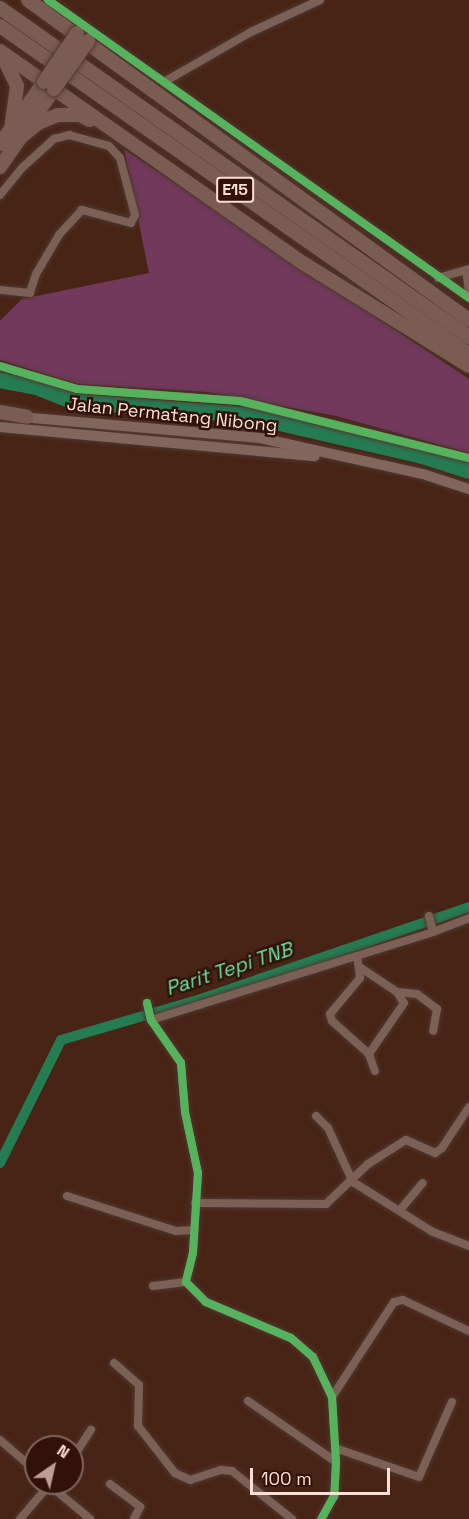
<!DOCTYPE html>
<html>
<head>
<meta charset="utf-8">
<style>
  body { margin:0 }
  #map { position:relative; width:469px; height:1519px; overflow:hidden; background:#482416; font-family:"Space Grotesk",sans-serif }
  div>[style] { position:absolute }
  .green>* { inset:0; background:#72395d }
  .canal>* { height:10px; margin:-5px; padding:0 5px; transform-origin:5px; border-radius:5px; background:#257c53 }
  .river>* { height:16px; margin:-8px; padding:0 8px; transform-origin:8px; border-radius:8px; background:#257c53 }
  .roads { filter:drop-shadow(0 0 2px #503830) drop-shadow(0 0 2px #503830) }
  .minor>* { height:8px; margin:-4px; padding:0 4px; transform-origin:4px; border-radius:4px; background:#7c6056 }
  .secondary>* { height:10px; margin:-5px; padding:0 5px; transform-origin:5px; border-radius:5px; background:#82655b }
  .motorway>* { height:14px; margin:-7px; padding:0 7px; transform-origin:7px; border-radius:7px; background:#7b5c52 }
  .bridges { filter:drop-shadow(0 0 2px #503830) drop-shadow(0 0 2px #503830) }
  .motorway-bridge>* { height:14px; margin:-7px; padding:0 7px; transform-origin:7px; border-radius:7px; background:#7b5c52 }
  .cycleway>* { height:8px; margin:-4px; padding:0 4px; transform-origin:4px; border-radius:4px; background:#56b35d }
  span { translate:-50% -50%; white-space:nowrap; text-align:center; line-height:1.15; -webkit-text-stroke:5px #301208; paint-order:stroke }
  .shield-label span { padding:2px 4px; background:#301208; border:2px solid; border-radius:4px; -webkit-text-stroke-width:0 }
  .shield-label { font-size:16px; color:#fadfd7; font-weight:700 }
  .street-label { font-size:18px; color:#fadfd7 }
  .water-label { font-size:20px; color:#67e3a5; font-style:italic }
  .north { position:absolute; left:24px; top:1435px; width:60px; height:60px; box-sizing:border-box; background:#301208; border:2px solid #81645b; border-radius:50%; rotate:34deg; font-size:16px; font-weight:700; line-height:24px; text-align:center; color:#fadfd7 }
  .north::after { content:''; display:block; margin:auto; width:21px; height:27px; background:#bc9e93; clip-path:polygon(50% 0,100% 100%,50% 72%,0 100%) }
  .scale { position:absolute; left:250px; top:1468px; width:140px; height:27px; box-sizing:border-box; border:3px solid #fadfd7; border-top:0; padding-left:8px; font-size:18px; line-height:21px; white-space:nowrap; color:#fadfd7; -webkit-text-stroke:4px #301208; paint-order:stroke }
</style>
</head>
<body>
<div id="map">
  <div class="green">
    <div style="clip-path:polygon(124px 149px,469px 379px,469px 453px,336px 416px,208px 392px,77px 384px,0 360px,0 321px,22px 299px,149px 273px)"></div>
  </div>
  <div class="canal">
    <div style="left:0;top:1163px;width:137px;rotate:-63.6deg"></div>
    <div style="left:61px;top:1040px;width:146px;rotate:-16.3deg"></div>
    <div style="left:201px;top:999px;width:283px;rotate:-18.9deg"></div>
  </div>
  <div class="river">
    <div style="left:0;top:380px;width:38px;rotate:11deg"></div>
    <div style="left:37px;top:387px;width:37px;rotate:22deg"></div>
    <div style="left:71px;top:401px;width:175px;rotate:4.6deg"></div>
    <div style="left:245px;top:415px;width:182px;rotate:13deg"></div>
    <div style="left:422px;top:456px;width:49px;rotate:17.7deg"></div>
  </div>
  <div class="roads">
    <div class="minor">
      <div style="left:48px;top:0;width:516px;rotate:35.29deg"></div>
      <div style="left:164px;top:82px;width:100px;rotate:-29.9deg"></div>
      <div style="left:251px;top:32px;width:76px;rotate:-24.9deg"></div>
      <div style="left:0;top:195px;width:36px;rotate:-51deg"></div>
      <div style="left:23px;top:167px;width:42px;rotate:-42.1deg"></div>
      <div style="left:54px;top:139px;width:16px;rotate:-15deg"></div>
      <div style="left:69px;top:135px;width:41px;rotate:15.4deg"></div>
      <div style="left:109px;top:146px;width:16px;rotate:47deg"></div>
      <div style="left:120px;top:158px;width:59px;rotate:75.3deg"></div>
      <div style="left:135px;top:215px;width:9px;rotate:117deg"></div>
      <div style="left:131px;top:223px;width:51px;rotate:-165.1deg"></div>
      <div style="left:82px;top:210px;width:34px;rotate:133deg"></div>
      <div style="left:59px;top:235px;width:45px;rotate:120.5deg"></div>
      <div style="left:36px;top:274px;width:20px;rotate:108deg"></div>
      <div style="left:30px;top:293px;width:30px;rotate:-174deg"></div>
      <div style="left:466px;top:270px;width:22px;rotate:82deg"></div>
      <div style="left:438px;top:278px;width:32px;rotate:-16deg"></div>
      <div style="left:0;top:366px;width:80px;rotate:16.6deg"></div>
      <div style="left:77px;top:389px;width:163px;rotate:4.2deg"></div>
      <div style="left:240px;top:401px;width:236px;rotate:14deg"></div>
      <div style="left:429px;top:916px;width:16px;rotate:76deg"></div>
      <div style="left:357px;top:956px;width:22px;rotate:82deg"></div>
      <div style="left:360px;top:978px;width:47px;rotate:129.8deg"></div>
      <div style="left:330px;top:1014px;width:7px;rotate:74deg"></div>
      <div style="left:332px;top:1021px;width:50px;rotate:41.7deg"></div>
      <div style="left:369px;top:1054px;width:18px;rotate:71deg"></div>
      <div style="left:361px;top:968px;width:43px;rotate:33.7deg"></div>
      <div style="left:397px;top:992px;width:13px;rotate:58deg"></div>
      <div style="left:404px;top:1003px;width:62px;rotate:124.5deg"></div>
      <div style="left:397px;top:992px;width:20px;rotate:6deg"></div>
      <div style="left:417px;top:994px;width:25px;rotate:37deg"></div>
      <div style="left:437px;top:1009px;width:22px;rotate:100deg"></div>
      <div style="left:147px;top:1003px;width:17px;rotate:77deg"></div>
      <div style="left:151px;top:1020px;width:52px;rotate:55.1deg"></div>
      <div style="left:181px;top:1063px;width:49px;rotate:85.3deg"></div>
      <div style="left:185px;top:1112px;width:62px;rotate:78deg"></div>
      <div style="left:198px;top:1173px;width:80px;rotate:93.6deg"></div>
      <div style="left:193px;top:1253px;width:30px;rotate:104deg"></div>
      <div style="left:186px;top:1282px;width:28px;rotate:45deg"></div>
      <div style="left:206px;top:1302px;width:92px;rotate:23deg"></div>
      <div style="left:291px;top:1338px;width:29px;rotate:41deg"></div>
      <div style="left:313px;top:1357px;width:44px;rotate:64.6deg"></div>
      <div style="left:332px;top:1397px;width:65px;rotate:86.5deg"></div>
      <div style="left:336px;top:1462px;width:34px;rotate:93deg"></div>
      <div style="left:334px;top:1496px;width:26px;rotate:119deg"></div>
      <div style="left:151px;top:1020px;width:295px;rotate:-17.3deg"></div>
      <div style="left:433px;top:932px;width:39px;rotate:-21deg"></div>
      <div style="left:316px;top:1116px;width:17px;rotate:45deg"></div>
      <div style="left:328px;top:1128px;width:60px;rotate:65.2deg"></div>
      <div style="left:353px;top:1182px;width:94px;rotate:32deg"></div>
      <div style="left:433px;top:1232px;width:39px;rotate:21deg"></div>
      <div style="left:67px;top:1196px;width:114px;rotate:17.8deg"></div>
      <div style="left:176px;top:1231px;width:17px;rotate:-3deg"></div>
      <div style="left:195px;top:1203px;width:131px;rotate:0.4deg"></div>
      <div style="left:326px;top:1204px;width:58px;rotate:-43.6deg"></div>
      <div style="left:368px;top:1164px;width:45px;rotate:-32.3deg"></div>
      <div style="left:406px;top:1140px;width:32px;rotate:24deg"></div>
      <div style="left:435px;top:1153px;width:9px;rotate:-36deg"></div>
      <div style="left:442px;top:1148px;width:49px;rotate:-56.6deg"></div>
      <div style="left:400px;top:1210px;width:35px;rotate:-50deg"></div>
      <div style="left:153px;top:1286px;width:33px;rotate:-7deg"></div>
      <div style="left:114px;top:1363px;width:33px;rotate:41deg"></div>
      <div style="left:139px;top:1385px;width:41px;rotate:91.4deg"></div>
      <div style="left:138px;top:1426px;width:60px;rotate:51.8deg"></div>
      <div style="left:175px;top:1473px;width:17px;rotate:25deg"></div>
      <div style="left:190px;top:1480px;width:33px;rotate:-18deg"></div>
      <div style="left:221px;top:1470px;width:11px;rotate:5deg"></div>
      <div style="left:232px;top:1471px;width:77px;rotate:38.7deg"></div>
      <div style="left:332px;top:1397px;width:113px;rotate:-56.9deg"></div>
      <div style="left:394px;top:1302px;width:9px;rotate:-13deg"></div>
      <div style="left:403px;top:1300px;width:73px;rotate:25.2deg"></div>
      <div style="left:248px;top:1401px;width:107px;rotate:34.7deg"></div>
      <div style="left:0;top:1440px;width:48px;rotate:40.7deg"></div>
      <div style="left:335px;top:1448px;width:89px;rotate:19deg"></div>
      <div style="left:419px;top:1477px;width:82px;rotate:-66.3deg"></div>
      <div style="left:72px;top:1459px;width:35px;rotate:-57deg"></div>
      <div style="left:47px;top:1483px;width:56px;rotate:39.9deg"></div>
      <div style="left:110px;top:1484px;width:38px;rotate:37deg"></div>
      <div style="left:140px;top:1507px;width:13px;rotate:117deg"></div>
      <div style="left:20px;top:1519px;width:45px;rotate:-49.5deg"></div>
    </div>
    <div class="secondary">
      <div style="left:21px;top:417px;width:240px;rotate:5deg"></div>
      <div style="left:260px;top:438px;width:167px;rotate:12.5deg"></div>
      <div style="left:423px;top:474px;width:48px;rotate:18.1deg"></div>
      <div style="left:0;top:427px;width:316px;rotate:5.3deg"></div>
    </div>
    <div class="motorway">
      <div style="left:28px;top:0;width:545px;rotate:35.97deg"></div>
      <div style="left:0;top:8px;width:573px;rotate:35.05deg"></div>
      <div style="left:0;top:26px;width:572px;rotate:34.97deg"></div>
      <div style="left:0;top:51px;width:370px;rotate:35deg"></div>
      <div style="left:303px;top:263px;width:195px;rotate:31.8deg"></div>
      <div style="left:3px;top:57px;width:32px;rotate:64deg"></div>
      <div style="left:17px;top:86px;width:43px;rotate:97.9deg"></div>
      <div style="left:21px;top:137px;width:22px;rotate:-39deg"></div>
      <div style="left:38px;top:123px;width:22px;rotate:-22deg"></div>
      <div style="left:58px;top:115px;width:22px"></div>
      <div style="left:80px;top:115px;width:11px;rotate:27deg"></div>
      <div style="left:0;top:144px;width:76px;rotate:-54.6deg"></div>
      <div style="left:0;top:167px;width:95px;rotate:-55.3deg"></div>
      <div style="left:0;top:412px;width:27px;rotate:10deg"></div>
    </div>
  </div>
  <div class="bridges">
    <div class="motorway-bridge">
      <div style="left:44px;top:82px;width:59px;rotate:-56deg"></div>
      <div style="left:54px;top:89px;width:59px;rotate:-54.7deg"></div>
    </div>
  </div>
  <div class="cycleway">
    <div style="left:48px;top:0;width:516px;rotate:35.29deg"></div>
    <div style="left:0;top:366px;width:80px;rotate:16.6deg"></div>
    <div style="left:77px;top:389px;width:163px;rotate:4.2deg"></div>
    <div style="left:240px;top:401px;width:236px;rotate:14deg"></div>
    <div style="left:147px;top:1003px;width:17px;rotate:77deg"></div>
    <div style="left:151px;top:1020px;width:52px;rotate:55.1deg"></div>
    <div style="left:181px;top:1063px;width:49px;rotate:85.3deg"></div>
    <div style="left:185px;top:1112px;width:62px;rotate:78deg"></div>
    <div style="left:198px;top:1173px;width:80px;rotate:93.6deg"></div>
    <div style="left:193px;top:1253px;width:30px;rotate:104deg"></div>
    <div style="left:186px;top:1282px;width:28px;rotate:45deg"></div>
    <div style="left:206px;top:1302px;width:92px;rotate:23deg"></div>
    <div style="left:291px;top:1338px;width:29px;rotate:41deg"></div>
    <div style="left:313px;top:1357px;width:44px;rotate:64.6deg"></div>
    <div style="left:332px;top:1397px;width:65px;rotate:86.5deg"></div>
    <div style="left:336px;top:1462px;width:34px;rotate:93deg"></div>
    <div style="left:334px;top:1496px;width:26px;rotate:119deg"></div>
  </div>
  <div class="shield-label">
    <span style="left:235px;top:190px">E15</span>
  </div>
  <div class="street-label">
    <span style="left:172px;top:415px;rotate:6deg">Jalan Permatang Nibong</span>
  </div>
  <div class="water-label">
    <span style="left:229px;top:969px;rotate:-18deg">Parit Tepi TNB</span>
  </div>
  <div class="north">N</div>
  <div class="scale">100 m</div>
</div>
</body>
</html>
